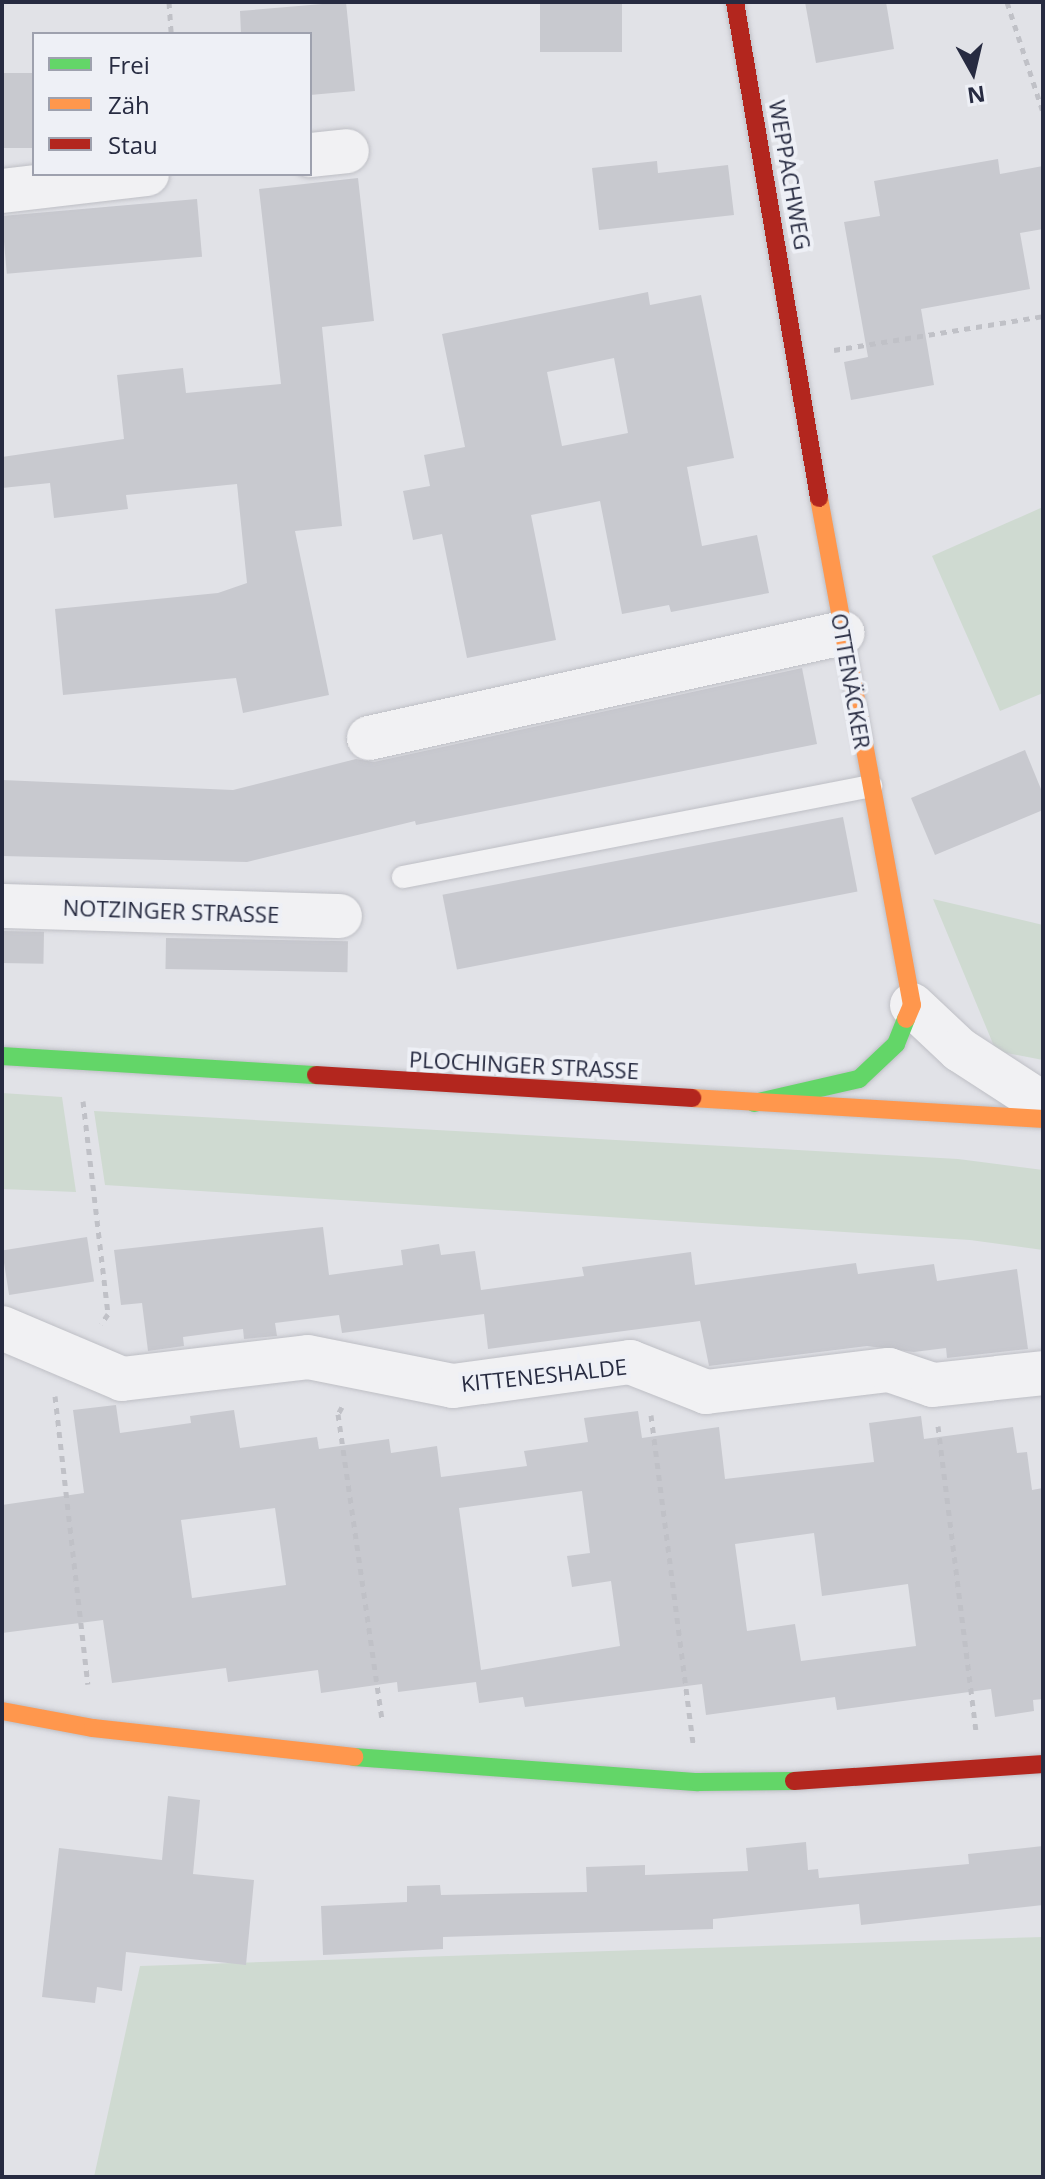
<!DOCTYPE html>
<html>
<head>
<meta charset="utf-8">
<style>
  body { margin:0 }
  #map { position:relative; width:1045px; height:2179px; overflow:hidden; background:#e1e2e7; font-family:"Open Sans",sans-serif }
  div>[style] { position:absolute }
  .green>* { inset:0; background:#cfdad1 }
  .building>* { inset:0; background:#c8c9cf; transform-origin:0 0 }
  .path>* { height:5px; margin-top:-2.5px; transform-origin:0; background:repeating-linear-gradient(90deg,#c0c1c7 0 6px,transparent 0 12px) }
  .roads { filter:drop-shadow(0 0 2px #bebfc5) drop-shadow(0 0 2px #bebfc5) }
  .lane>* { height:22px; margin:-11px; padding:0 11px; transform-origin:11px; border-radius:11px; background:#f1f1f3 }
  .street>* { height:44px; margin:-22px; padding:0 22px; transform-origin:22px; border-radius:22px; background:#f1f1f3 }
  .fast>* { height:18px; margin:-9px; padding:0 9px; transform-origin:9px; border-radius:9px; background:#63d668 }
  .slow>* { height:18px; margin:-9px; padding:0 9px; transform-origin:9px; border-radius:9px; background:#ff974d }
  .jam>* { height:18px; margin:-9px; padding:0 9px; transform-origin:9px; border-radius:9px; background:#b3261e }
  span { translate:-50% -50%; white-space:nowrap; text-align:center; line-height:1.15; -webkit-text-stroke:8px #eef0f6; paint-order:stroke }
  .street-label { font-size:22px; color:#272b41 }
  .frame { position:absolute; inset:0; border:4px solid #272b41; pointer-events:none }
  .legend { position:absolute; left:32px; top:32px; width:280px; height:144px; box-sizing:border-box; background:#eef0f6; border:2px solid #9ea1ae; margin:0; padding:10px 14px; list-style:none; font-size:24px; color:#272b41 }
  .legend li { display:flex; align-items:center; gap:16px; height:40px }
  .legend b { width:40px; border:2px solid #9ea1ae }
  .north { position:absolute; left:933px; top:32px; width:80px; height:80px; -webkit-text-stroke:6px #eef0f6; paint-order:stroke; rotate:172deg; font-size:22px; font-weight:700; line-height:32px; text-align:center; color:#272b41 }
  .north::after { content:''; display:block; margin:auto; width:28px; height:36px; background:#272b41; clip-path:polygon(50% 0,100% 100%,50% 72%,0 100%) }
</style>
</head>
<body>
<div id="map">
  <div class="green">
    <div style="clip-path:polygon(1043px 507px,1043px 693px,1000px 711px,932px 556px)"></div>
    <div style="clip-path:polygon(933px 899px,1043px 925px,1043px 1060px,996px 1051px)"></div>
    <div style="clip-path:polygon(2px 1093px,62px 1097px,76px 1192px,2px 1189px)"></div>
    <div style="clip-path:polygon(94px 1111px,958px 1159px,1043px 1170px,1043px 1250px,970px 1240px,105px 1185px)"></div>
    <div style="clip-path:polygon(1043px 1937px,1043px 2177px,94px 2177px,140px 1966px)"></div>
  </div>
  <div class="building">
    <div style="clip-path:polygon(346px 2px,355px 91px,310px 95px,310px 34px,241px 34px,240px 11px)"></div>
    <div style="left:540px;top:2px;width:82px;height:50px"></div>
    <div style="clip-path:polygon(805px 2px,886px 2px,894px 49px,816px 63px)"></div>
    <div style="left:34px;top:73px;width:75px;height:32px;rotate:90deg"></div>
    <div style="clip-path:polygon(998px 159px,1000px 174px,1043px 166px,1043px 229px,1020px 233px,1030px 289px,921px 309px,934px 385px,851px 400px,844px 362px,868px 357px,844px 222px,880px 216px,874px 181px)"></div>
    <div style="clip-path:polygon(657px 161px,658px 173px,728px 165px,734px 215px,599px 230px,592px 168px)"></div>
    <div style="clip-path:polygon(358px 178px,374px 321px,322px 327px,342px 526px,295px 531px,329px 695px,243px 713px,236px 678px,63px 695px,55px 609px,218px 593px,247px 583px,237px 484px,126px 495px,128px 509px,54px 518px,50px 483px,2px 488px,2px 457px,124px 439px,117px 375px,183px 368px,186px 393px,281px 384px,259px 189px)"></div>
    <div style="left:197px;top:199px;width:58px;height:196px;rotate:85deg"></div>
    <div style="clip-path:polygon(evenodd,648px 292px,650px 305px,701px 295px,734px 458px,687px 467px,702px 546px,757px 535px,769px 593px,671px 612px,669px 605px,622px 614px,600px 501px,531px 515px,556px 640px,467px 658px,442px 534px,413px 540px,403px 491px,430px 486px,424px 455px,465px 447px,442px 334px,648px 292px,614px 358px,628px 433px,562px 446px,547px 372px,614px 358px)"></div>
    <div style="clip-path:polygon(802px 668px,817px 744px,416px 825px,415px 821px,247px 862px,2px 856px,2px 780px,233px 790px,356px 759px,374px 762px)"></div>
    <div style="clip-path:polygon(1025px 750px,1043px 794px,1043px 810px,935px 855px,911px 798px)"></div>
    <div style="left:843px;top:817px;width:76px;height:408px;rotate:79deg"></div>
    <div style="left:2px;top:931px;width:42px;height:32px;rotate:1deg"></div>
    <div style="left:166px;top:938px;width:182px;height:31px;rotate:1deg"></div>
    <div style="clip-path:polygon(323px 1227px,329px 1275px,403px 1265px,401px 1250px,439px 1244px,441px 1255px,475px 1251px,481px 1290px,584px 1276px,582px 1267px,691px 1252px,695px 1285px,856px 1263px,858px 1274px,934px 1264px,937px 1281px,1017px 1269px,1028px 1349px,947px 1358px,946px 1348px,914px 1352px,867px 1346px,709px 1366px,700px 1321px,488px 1349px,484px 1314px,342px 1333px,339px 1315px,275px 1323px,277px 1336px,244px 1339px,243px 1329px,183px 1337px,184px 1346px,148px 1351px,142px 1303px,121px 1305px,114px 1250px)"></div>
    <div style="left:87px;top:1237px;width:45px;height:86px;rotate:81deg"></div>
    <div style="clip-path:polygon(evenodd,116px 1405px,120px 1433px,191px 1423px,190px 1416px,234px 1410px,240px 1448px,317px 1437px,319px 1449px,389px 1439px,391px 1453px,437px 1446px,441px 1477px,527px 1466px,524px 1451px,588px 1442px,584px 1418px,638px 1411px,642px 1438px,719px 1427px,725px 1479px,874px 1462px,869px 1423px,921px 1416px,924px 1439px,1013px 1427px,1017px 1453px,1027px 1452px,1032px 1490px,1043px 1488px,1043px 1699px,1033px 1700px,1034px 1711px,995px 1717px,991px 1689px,837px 1710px,835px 1697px,706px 1715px,702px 1684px,525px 1707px,523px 1697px,479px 1703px,476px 1682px,398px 1692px,397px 1682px,321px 1693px,318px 1670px,228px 1682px,226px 1668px,112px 1683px,103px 1620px,2px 1633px,2px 1505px,84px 1493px,73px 1410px,116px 1405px,582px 1491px,590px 1553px,567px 1556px,572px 1587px,611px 1581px,620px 1646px,481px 1670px,459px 1508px,582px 1491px,116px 1405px,275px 1508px,286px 1585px,192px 1598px,181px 1520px,275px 1508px,116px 1405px,814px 1533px,822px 1596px,908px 1584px,916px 1646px,801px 1661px,795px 1624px,747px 1631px,735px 1544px,814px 1533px)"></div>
    <div style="clip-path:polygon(168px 1796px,200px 1800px,193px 1874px,254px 1880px,246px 1965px,126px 1952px,122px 1991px,97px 1987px,95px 2003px,42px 1997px,59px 1848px,162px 1860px)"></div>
    <div style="clip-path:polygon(806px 1842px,808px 1870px,818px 1869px,819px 1878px,969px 1864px,968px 1854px,1043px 1846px,1043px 1905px,861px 1925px,859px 1904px,713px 1919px,713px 1929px,443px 1937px,443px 1949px,323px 1955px,321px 1906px,407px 1902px,407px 1886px,440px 1885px,441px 1895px,587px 1892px,586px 1867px,645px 1865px,645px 1875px,748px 1871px,746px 1848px)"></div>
  </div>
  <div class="path">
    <div style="left:169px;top:2px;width:32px;rotate:86deg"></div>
    <div style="left:1007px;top:2px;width:116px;rotate:71.9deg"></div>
    <div style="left:834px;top:350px;width:212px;rotate:-9.2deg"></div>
    <div style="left:83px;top:1101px;width:214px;rotate:83.3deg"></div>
    <div style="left:108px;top:1314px;width:12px;rotate:125deg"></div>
    <div style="left:55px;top:1396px;width:290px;rotate:83.5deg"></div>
    <div style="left:342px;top:1407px;width:8px;rotate:120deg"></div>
    <div style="left:338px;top:1414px;width:310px;rotate:81.8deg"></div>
    <div style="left:651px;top:1415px;width:331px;rotate:82.7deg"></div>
    <div style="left:938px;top:1426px;width:306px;rotate:82.9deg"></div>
  </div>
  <div class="roads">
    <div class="lane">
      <div style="left:403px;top:877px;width:477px;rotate:-11deg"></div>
    </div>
    <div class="street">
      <div style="left:310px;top:155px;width:37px;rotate:-6deg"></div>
      <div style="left:2px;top:191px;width:146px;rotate:-6.7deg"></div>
      <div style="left:369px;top:738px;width:485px;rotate:-12.5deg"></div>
      <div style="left:2px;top:906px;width:338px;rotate:1.7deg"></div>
      <div style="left:912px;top:1005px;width:66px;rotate:43.2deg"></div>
      <div style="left:960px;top:1050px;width:99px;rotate:33deg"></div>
      <div style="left:2px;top:1328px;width:130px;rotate:23deg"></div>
      <div style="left:122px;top:1379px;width:187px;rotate:-6.7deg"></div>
      <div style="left:308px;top:1357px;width:148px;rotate:11.3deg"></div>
      <div style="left:453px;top:1386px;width:179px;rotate:-7.7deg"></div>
      <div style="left:630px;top:1362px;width:82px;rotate:21.5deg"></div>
      <div style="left:706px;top:1392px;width:184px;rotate:-6.9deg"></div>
      <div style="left:889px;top:1370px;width:46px;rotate:18.8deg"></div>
      <div style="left:933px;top:1385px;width:111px;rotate:-6.2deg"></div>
    </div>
    <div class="fast">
      <div style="left:2px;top:1056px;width:315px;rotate:3.5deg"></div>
      <div style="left:754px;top:1103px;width:108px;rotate:-12.9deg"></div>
      <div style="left:859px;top:1079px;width:51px;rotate:-43.4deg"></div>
      <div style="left:896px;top:1044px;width:27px;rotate:-68deg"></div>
      <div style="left:354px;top:1757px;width:345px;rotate:4.2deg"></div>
      <div style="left:698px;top:1782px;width:96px;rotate:-0.6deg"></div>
    </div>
    <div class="slow">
      <div style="left:819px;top:498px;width:515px;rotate:79.61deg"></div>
      <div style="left:912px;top:1005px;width:15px;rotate:113deg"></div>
      <div style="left:692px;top:1098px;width:352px;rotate:3.4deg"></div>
      <div style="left:2px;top:1711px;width:93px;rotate:10.6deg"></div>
      <div style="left:93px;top:1728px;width:263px;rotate:6.3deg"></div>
    </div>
    <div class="jam">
      <div style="left:735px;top:2px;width:503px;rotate:80.39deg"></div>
      <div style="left:316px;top:1075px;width:377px;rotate:3.5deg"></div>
      <div style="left:794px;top:1781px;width:250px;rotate:-3.9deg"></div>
    </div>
  </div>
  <div class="street-label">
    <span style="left:790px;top:175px;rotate:80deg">WEPPACHWEG</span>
    <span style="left:851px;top:681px;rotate:80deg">OTTENÄCKER</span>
    <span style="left:171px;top:911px;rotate:2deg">NOTZINGER STRASSE</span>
    <span style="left:524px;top:1065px;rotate:3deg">PLOCHINGER STRASSE</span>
    <span style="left:544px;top:1375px;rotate:-6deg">KITTENESHALDE</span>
  </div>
  <div class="frame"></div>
  <ul class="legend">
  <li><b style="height:10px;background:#63d668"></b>Frei</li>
  <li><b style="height:10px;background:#ff974d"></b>Zäh</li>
  <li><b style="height:10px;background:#b3261e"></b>Stau</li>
  </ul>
  <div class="north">N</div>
</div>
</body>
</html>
